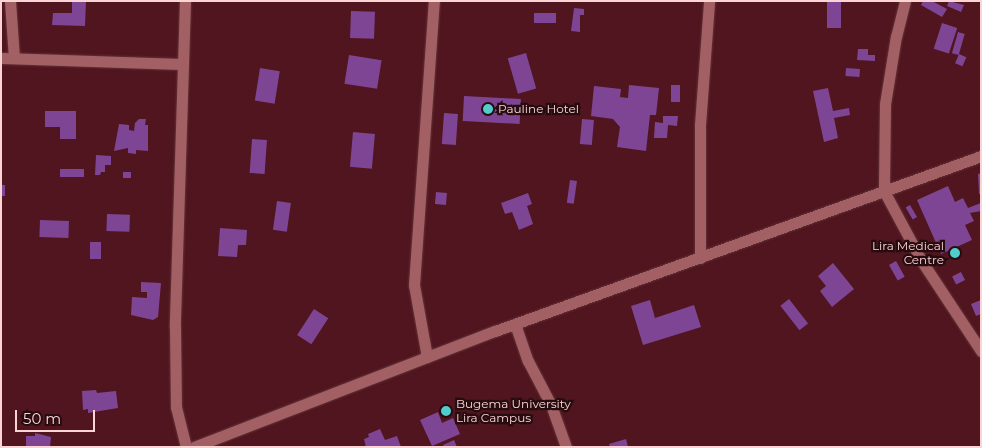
<!DOCTYPE html>
<html>
<head>
<meta charset="utf-8">
<style>
  body { margin:0 }
  #map { position:relative; width:982px; height:448px; overflow:hidden; background:#50151e; font-family:Montserrat,sans-serif }
  div>[style] { position:absolute }
  .building>* { inset:0; background:#7f4595; transform-origin:0 0 }
  .roads { filter:drop-shadow(0 0 1px #633338) drop-shadow(0 0 1px #633338) }
  .minor>* { height:11px; margin:-5.5px; padding:0 5.5px; transform-origin:5.5px; border-radius:5.5px; background:#a36064 }
  .dots>* { width:14px; height:14px; translate:-50% -50%; box-sizing:border-box; border:2px solid #260c0f; border-radius:50% }
  span { translate:-50% -50%; white-space:nowrap; text-align:center; line-height:1.15; -webkit-text-stroke:4.5px #260c0f; paint-order:stroke }
  .poi-label { font-size:12px; color:#fbd4d5 }
  .left { translate:0 -50%; text-align:left }
  .right { translate:-100% -50%; text-align:right }
  .frame { position:absolute; inset:0; border:2px solid #fbd4d5; pointer-events:none }
  .scale { position:absolute; left:15px; top:410px; width:80px; height:22px; box-sizing:border-box; border:2px solid #fbd4d5; border-top:0; padding-left:6px; font-size:15px; line-height:18px; white-space:nowrap; color:#fbd4d5; -webkit-text-stroke:4px #260c0f; paint-order:stroke }
</style>
</head>
<body>
<div id="map">
  <div class="building">
    <div style="clip-path:polygon(72px 1px,86px 1px,85px 26px,52px 25px,53px 13px,72px 13px)"></div>
    <div style="left:827px;top:1px;width:14px;height:27px"></div>
    <div style="clip-path:polygon(923px 1px,932px 1px,947px 9px,942px 17px,921px 5px)"></div>
    <div style="clip-path:polygon(949px 1px,964px 5px,961px 12px,947px 6px)"></div>
    <div style="clip-path:polygon(574px 8px,584px 9px,584px 15px,580px 15px,580px 32px,571px 31px)"></div>
    <div style="left:351px;top:11px;width:24px;height:27px;rotate:2deg"></div>
    <div style="left:556px;top:13px;width:10px;height:22px;rotate:90deg"></div>
    <div style="left:942px;top:23px;width:16px;height:27px;rotate:18deg"></div>
    <div style="left:958px;top:32px;width:7px;height:22px;rotate:16deg"></div>
    <div style="clip-path:polygon(858px 49px,868px 49px,868px 55px,875px 55px,875px 61px,857px 60px)"></div>
    <div style="left:526px;top:53px;width:37px;height:19px;rotate:74deg"></div>
    <div style="left:959px;top:54px;width:8px;height:10px;rotate:23deg"></div>
    <div style="left:349px;top:55px;width:33px;height:29px;rotate:9deg"></div>
    <div style="left:260px;top:68px;width:20px;height:33px;rotate:9deg"></div>
    <div style="left:846px;top:68px;width:14px;height:8px;rotate:4deg"></div>
    <div style="clip-path:polygon(629px 85px,659px 88px,656px 115px,650px 115px,646px 151px,617px 147px,620px 127px,613px 119px,591px 116px,594px 86px,621px 89px,620px 97px,628px 98px)"></div>
    <div style="left:671px;top:85px;width:9px;height:17px"></div>
    <div style="clip-path:polygon(828px 88px,833px 111px,849px 108px,850px 115px,834px 118px,838px 138px,824px 142px,813px 91px)"></div>
    <div style="left:464px;top:96px;width:57px;height:25px;rotate:3deg"></div>
    <div style="clip-path:polygon(45px 111px,76px 111px,76px 139px,60px 139px,60px 127px,45px 127px)"></div>
    <div style="left:444px;top:113px;width:14px;height:31px;rotate:4deg"></div>
    <div style="clip-path:polygon(663px 116px,678px 116px,677px 126px,668px 125px,667px 138px,654px 138px,655px 122px,663px 123px)"></div>
    <div style="clip-path:polygon(139px 119px,146px 119px,145px 125px,148px 125px,148px 151px,136px 150px,136px 154px,128px 153px,128px 148px,114px 151px,119px 124px,129px 125px,129px 130px,134px 131px,135px 123px)"></div>
    <div style="left:582px;top:119px;width:12px;height:25px;rotate:5deg"></div>
    <div style="left:353px;top:132px;width:22px;height:35px;rotate:5deg"></div>
    <div style="left:252px;top:139px;width:15px;height:34px;rotate:4deg"></div>
    <div style="clip-path:polygon(96px 155px,111px 156px,111px 165px,105px 165px,105px 172px,101px 172px,100px 175px,95px 175px)"></div>
    <div style="left:60px;top:169px;width:24px;height:8px"></div>
    <div style="left:123px;top:172px;width:8px;height:6px"></div>
    <div style="clip-path:polygon(981px 173px,981px 194px,979px 194px,978px 174px)"></div>
    <div style="left:570px;top:180px;width:7px;height:23px;rotate:8deg"></div>
    <div style="left:1px;top:185px;width:4px;height:11px"></div>
    <div style="clip-path:polygon(948px 186px,955px 202px,963px 198px,968px 208px,981px 203px,981px 211px,970px 213px,974px 221px,965px 225px,972px 240px,941px 254px,917px 200px)"></div>
    <div style="left:436px;top:192px;width:11px;height:12px;rotate:5deg"></div>
    <div style="clip-path:polygon(528px 193px,532px 204px,527px 206px,533px 224px,519px 230px,512px 212px,505px 214px,501px 203px)"></div>
    <div style="left:277px;top:201px;width:14px;height:29px;rotate:8deg"></div>
    <div style="left:910px;top:205px;width:14px;height:5px;rotate:60deg"></div>
    <div style="left:107px;top:214px;width:23px;height:17px;rotate:2deg"></div>
    <div style="left:40px;top:220px;width:29px;height:17px;rotate:2deg"></div>
    <div style="clip-path:polygon(220px 228px,247px 230px,246px 245px,238px 245px,237px 257px,218px 256px)"></div>
    <div style="left:90px;top:242px;width:11px;height:17px"></div>
    <div style="left:896px;top:261px;width:18px;height:8px;rotate:61deg"></div>
    <div style="clip-path:polygon(833px 263px,854px 289px,832px 307px,820px 291px,826px 286px,818px 276px)"></div>
    <div style="left:961px;top:272px;width:9px;height:10px;rotate:63deg"></div>
    <div style="clip-path:polygon(141px 282px,161px 283px,158px 317px,153px 320px,131px 315px,132px 297px,147px 298px,147px 292px,141px 292px)"></div>
    <div style="left:789px;top:299px;width:31px;height:11px;rotate:52deg"></div>
    <div style="clip-path:polygon(650px 300px,655px 318px,694px 305px,701px 327px,643px 345px,631px 306px)"></div>
    <div style="clip-path:polygon(981px 300px,981px 314px,976px 316px,971px 304px)"></div>
    <div style="left:314px;top:309px;width:17px;height:31px;rotate:33deg"></div>
    <div style="clip-path:polygon(96px 390px,97px 393px,116px 391px,118px 408px,88px 413px,88px 409px,83px 410px,82px 391px)"></div>
    <div style="clip-path:polygon(438px 412px,442px 423px,453px 418px,460px 434px,432px 446px,420px 420px)"></div>
    <div style="clip-path:polygon(380px 429px,385px 440px,397px 436px,401px 447px,366px 447px,364px 439px,369px 437px,368px 434px)"></div>
    <div style="clip-path:polygon(35px 433px,51px 437px,50px 447px,26px 447px,26px 436px,35px 436px)"></div>
    <div style="clip-path:polygon(626px 439px,628px 447px,610px 447px,609px 444px)"></div>
    <div style="clip-path:polygon(454px 440px,457px 447px,444px 447px,443px 445px)"></div>
  </div>
  <div class="roads">
    <div class="minor">
      <div style="left:10px;top:1px;width:57px;rotate:86deg"></div>
      <div style="left:185px;top:1px;width:326px;rotate:91.8deg"></div>
      <div style="left:175px;top:327px;width:80px;rotate:89.3deg"></div>
      <div style="left:176px;top:407px;width:41px;rotate:76deg"></div>
      <div style="left:905px;top:1px;width:36px;rotate:104deg"></div>
      <div style="left:896px;top:36px;width:69px;rotate:99.2deg"></div>
      <div style="left:885px;top:104px;width:87px;rotate:90.7deg"></div>
      <div style="left:884px;top:191px;width:78px;rotate:61.8deg"></div>
      <div style="left:921px;top:260px;width:109px;rotate:56.6deg"></div>
      <div style="left:1px;top:58px;width:182px;rotate:1.9deg"></div>
      <div style="left:700px;top:258px;width:133px;rotate:-90deg"></div>
      <div style="left:700px;top:125px;width:124px;rotate:-85.8deg"></div>
      <div style="left:515px;top:324px;width:39px;rotate:71deg"></div>
      <div style="left:528px;top:361px;width:50px;rotate:62.4deg"></div>
      <div style="left:551px;top:405px;width:45px;rotate:70.3deg"></div>
      <div style="left:427px;top:357px;width:73px;rotate:-100.2deg"></div>
      <div style="left:414px;top:285px;width:285px;rotate:-86deg"></div>
      <div style="left:194px;top:447px;width:323px;rotate:-21.1deg"></div>
      <div style="left:495px;top:331px;width:517px;rotate:-19.8deg"></div>
    </div>
  </div>
  <div class="dots">
    <div style="left:488px;top:109px;background:#52cdce"></div>
    <div style="left:955px;top:253px;background:#52cdce"></div>
    <div style="left:446px;top:411px;background:#52cdce"></div>
  </div>
  <div class="poi-label">
    <span class="left" style="left:498px;top:109px">Pauline Hotel</span>
    <span class="right" style="left:944px;top:253px">Lira Medical<br>Centre</span>
    <span class="left" style="left:456px;top:411px">Bugema University<br>Lira Campus</span>
  </div>
  <div class="frame"></div>
  <div class="scale">50 m</div>
</div>
</body>
</html>
